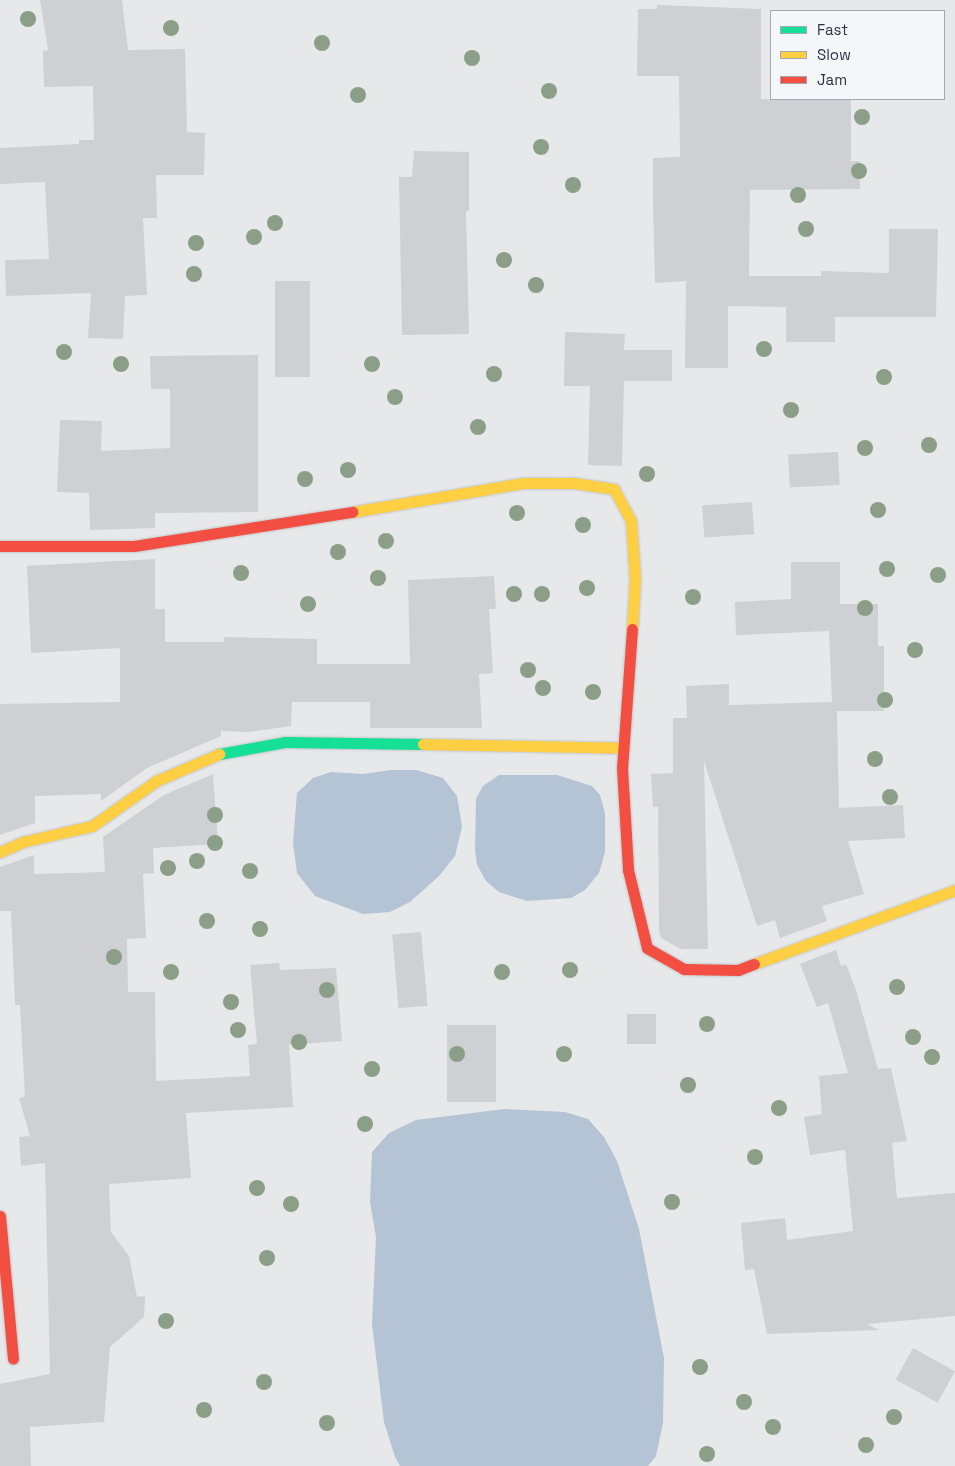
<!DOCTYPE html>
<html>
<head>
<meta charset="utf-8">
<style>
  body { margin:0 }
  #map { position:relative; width:955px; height:1466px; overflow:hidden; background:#e6e8ea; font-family:"Space Grotesk",sans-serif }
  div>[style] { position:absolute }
  .water>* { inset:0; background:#b4c4d5 }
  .building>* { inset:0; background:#ced0d3; transform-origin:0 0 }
  .roads { filter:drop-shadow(0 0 1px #c4c6c8) drop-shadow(0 0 1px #c4c6c8) }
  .fast>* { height:11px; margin:-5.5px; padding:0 5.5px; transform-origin:5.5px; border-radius:5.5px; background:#16e098 }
  .slow>* { height:11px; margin:-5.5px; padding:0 5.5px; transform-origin:5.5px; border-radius:5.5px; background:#ffcf43 }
  .jam>* { height:11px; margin:-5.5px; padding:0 5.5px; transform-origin:5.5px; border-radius:5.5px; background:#f24e42 }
  .trees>* { width:16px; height:16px; margin:-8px; border-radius:50%; background:#8a9e88 }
  span { translate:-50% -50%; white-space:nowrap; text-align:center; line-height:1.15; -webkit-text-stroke:4.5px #f4f6f9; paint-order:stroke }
  .legend { position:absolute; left:770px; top:10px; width:175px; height:90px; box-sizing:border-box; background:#f4f6f9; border:1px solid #a4a8b1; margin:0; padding:6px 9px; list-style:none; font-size:15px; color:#2b3445 }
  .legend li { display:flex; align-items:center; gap:10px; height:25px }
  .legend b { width:25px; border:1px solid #a4a8b1 }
</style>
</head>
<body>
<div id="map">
  <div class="water">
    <div style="clip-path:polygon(391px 770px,416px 770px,443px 778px,457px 796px,462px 827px,455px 856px,439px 876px,410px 902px,390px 912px,363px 914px,315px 896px,297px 873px,293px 843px,297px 793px,313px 778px,331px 772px,363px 774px)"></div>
    <div style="clip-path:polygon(499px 775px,557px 775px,592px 786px,600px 795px,605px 813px,605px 852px,599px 873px,585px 890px,571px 898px,527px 901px,499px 892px,486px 881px,477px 865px,475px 849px,476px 799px,483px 786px)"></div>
    <div style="clip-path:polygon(505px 1109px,565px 1112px,588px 1119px,604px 1137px,617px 1161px,639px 1229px,664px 1358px,663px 1423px,656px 1456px,648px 1466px,400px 1466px,395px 1457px,384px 1422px,372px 1324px,376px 1237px,370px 1202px,372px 1152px,389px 1133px,416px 1120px)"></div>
  </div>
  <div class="building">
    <div style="clip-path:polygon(40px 0,122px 0,128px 50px,185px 49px,187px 132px,205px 133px,204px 175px,156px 175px,157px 218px,143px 218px,147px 295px,125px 296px,123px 339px,88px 338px,91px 293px,6px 296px,5px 260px,49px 259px,45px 182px,0 184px,0 148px,79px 144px,79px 140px,94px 140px,93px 86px,44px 87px,43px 51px,48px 50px)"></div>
    <div style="clip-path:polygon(657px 5px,761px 9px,761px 99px,851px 99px,851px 161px,860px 161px,860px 189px,750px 190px,749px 276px,821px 276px,821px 271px,889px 273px,889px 229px,938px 229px,936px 317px,835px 317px,835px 342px,786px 342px,786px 307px,728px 306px,728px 368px,685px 368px,686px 281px,655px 283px,653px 203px,653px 158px,680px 157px,679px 76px,637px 76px,638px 9px,657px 9px)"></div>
    <div style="clip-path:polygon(414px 151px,469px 152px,469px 211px,466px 211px,469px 334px,402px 335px,399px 177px,412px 177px)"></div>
    <div style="left:275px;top:281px;width:35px;height:96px"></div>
    <div style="clip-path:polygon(565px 332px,625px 334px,624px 350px,672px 350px,672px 381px,624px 381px,622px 466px,588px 465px,590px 386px,564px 386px)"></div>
    <div style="clip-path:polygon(258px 355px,258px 512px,155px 513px,155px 528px,90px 530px,89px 493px,57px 492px,60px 420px,102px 421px,101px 451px,170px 448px,170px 389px,151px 389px,150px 356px)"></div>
    <div style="left:838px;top:452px;width:33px;height:50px;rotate:87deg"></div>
    <div style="left:752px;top:502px;width:32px;height:50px;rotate:86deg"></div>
    <div style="clip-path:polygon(155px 559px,155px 609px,165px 609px,165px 642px,224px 642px,224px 637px,317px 639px,317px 664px,410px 664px,408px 580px,494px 576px,496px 609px,489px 609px,493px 673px,479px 674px,482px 728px,370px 728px,370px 702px,292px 702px,291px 726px,248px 732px,221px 731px,221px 736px,147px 768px,101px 801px,101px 794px,35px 796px,35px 823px,0 835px,0 704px,120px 702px,120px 648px,31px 653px,27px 566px)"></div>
    <div style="clip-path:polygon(791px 562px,840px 562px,840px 604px,878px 604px,878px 646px,884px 646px,884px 711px,837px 711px,839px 808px,903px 805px,905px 838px,848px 841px,864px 894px,822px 906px,827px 921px,780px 938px,775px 920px,757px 926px,704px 761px,708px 949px,681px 949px,661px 938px,659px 930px,658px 807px,653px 807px,651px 774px,673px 773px,673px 718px,687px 718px,686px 686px,729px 684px,729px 705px,832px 702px,829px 631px,736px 635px,735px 602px,791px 599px)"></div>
    <div style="clip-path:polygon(213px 774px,218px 844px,153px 848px,154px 873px,143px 874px,146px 938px,127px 939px,128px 992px,155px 992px,156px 1081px,250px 1076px,248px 1045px,257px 1044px,250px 965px,279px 963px,280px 970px,336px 968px,342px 1041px,289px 1045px,293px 1107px,186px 1113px,191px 1178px,109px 1184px,111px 1232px,129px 1256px,137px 1297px,145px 1296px,144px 1317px,110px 1347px,104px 1422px,30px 1427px,31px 1466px,0 1466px,0 1384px,50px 1374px,45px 1163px,21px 1166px,19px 1137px,30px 1136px,19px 1098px,25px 1097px,20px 1005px,15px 1005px,11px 911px,0 911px,0 867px,34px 855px,34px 874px,105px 872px,103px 837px,164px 795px)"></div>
    <div style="left:421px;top:932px;width:74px;height:29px;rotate:85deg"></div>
    <div style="clip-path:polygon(836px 950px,841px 966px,846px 964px,856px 990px,878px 1069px,891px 1068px,907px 1141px,892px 1143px,897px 1198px,955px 1193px,955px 1316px,867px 1324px,879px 1330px,767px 1334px,754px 1269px,745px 1270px,741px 1223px,785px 1218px,787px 1240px,853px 1231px,845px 1150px,810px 1155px,804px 1117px,822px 1114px,819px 1076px,848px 1073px,828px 1003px,817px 1007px,800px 964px)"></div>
    <div style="left:627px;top:1014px;width:29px;height:30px"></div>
    <div style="left:496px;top:1025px;width:77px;height:49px;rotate:90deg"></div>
    <div style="left:913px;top:1348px;width:48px;height:36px;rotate:29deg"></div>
  </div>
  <div class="roads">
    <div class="fast">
      <div style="left:219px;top:754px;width:68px;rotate:-10.2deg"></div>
      <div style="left:286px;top:742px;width:137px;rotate:0.8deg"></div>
    </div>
    <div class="slow">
      <div style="left:352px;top:512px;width:173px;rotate:-9.6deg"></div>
      <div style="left:523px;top:483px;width:51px"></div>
      <div style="left:574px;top:483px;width:40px;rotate:8.5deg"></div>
      <div style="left:614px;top:489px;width:36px;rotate:62deg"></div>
      <div style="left:631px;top:521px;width:58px;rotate:86.1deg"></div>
      <div style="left:635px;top:579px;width:50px;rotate:93.4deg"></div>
      <div style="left:423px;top:744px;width:201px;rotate:1.1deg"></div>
      <div style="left:0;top:852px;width:24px;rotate:-24deg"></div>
      <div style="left:22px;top:842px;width:72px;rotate:-12.9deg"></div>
      <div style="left:92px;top:826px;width:78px;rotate:-35.1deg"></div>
      <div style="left:156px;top:781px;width:69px;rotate:-23.2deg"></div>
      <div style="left:754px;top:964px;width:214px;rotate:-20.2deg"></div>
    </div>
    <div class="jam">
      <div style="left:0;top:546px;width:134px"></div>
      <div style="left:134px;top:546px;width:221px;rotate:-8.9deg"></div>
      <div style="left:632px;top:629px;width:139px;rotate:94.1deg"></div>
      <div style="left:622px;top:768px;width:102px;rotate:86.6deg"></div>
      <div style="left:628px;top:870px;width:80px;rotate:76.3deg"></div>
      <div style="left:647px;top:948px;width:43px;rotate:29.6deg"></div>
      <div style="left:684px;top:969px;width:54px;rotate:1.1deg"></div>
      <div style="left:738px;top:970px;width:17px;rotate:-21deg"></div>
      <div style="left:0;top:1216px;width:143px;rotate:84.8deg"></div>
    </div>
  </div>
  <div class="trees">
    <div style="left:28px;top:19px"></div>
    <div style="left:171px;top:28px"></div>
    <div style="left:322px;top:43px"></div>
    <div style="left:472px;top:58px"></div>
    <div style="left:549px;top:91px"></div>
    <div style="left:358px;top:95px"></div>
    <div style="left:862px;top:117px"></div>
    <div style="left:541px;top:147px"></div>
    <div style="left:859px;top:171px"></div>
    <div style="left:573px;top:185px"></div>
    <div style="left:798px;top:195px"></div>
    <div style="left:275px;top:223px"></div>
    <div style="left:806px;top:229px"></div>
    <div style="left:254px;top:237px"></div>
    <div style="left:196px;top:243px"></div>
    <div style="left:504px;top:260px"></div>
    <div style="left:194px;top:274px"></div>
    <div style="left:536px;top:285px"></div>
    <div style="left:764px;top:349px"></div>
    <div style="left:64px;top:352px"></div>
    <div style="left:121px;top:364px"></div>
    <div style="left:372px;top:364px"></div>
    <div style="left:494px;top:374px"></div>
    <div style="left:884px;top:377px"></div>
    <div style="left:395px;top:397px"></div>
    <div style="left:791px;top:410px"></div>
    <div style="left:478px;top:427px"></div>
    <div style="left:929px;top:445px"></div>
    <div style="left:865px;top:448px"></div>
    <div style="left:348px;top:470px"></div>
    <div style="left:647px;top:474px"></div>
    <div style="left:305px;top:479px"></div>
    <div style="left:878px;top:510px"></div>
    <div style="left:517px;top:513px"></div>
    <div style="left:583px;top:525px"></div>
    <div style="left:386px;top:541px"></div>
    <div style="left:338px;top:552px"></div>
    <div style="left:887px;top:569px"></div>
    <div style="left:241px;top:573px"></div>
    <div style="left:938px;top:575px"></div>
    <div style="left:378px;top:578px"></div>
    <div style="left:587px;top:588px"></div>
    <div style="left:514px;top:594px"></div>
    <div style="left:542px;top:594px"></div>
    <div style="left:693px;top:597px"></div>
    <div style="left:308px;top:604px"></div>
    <div style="left:865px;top:608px"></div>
    <div style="left:915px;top:650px"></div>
    <div style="left:528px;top:670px"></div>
    <div style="left:543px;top:688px"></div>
    <div style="left:593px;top:692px"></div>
    <div style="left:885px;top:700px"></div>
    <div style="left:875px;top:759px"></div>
    <div style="left:890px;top:797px"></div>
    <div style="left:215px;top:815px"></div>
    <div style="left:215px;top:843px"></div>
    <div style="left:197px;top:861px"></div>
    <div style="left:168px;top:868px"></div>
    <div style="left:250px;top:871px"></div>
    <div style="left:207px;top:921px"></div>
    <div style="left:260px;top:929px"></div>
    <div style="left:114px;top:957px"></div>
    <div style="left:570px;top:970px"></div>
    <div style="left:171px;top:972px"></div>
    <div style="left:502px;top:972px"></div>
    <div style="left:897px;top:987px"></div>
    <div style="left:327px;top:990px"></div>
    <div style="left:231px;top:1002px"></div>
    <div style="left:707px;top:1024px"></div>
    <div style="left:238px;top:1030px"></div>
    <div style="left:913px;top:1037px"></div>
    <div style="left:299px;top:1042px"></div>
    <div style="left:457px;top:1054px"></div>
    <div style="left:564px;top:1054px"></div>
    <div style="left:932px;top:1057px"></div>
    <div style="left:372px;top:1069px"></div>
    <div style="left:688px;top:1085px"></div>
    <div style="left:779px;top:1108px"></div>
    <div style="left:365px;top:1124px"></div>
    <div style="left:755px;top:1157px"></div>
    <div style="left:257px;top:1188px"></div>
    <div style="left:672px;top:1202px"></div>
    <div style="left:291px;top:1204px"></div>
    <div style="left:267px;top:1258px"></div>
    <div style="left:166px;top:1321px"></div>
    <div style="left:700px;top:1367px"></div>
    <div style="left:264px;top:1382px"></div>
    <div style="left:744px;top:1402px"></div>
    <div style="left:204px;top:1410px"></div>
    <div style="left:894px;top:1417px"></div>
    <div style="left:327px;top:1423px"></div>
    <div style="left:773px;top:1427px"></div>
    <div style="left:866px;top:1445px"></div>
    <div style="left:707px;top:1454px"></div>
  </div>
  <ul class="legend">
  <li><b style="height:6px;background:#16e098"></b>Fast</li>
  <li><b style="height:6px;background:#ffcf43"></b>Slow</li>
  <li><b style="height:6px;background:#f24e42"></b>Jam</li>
  </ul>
</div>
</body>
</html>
